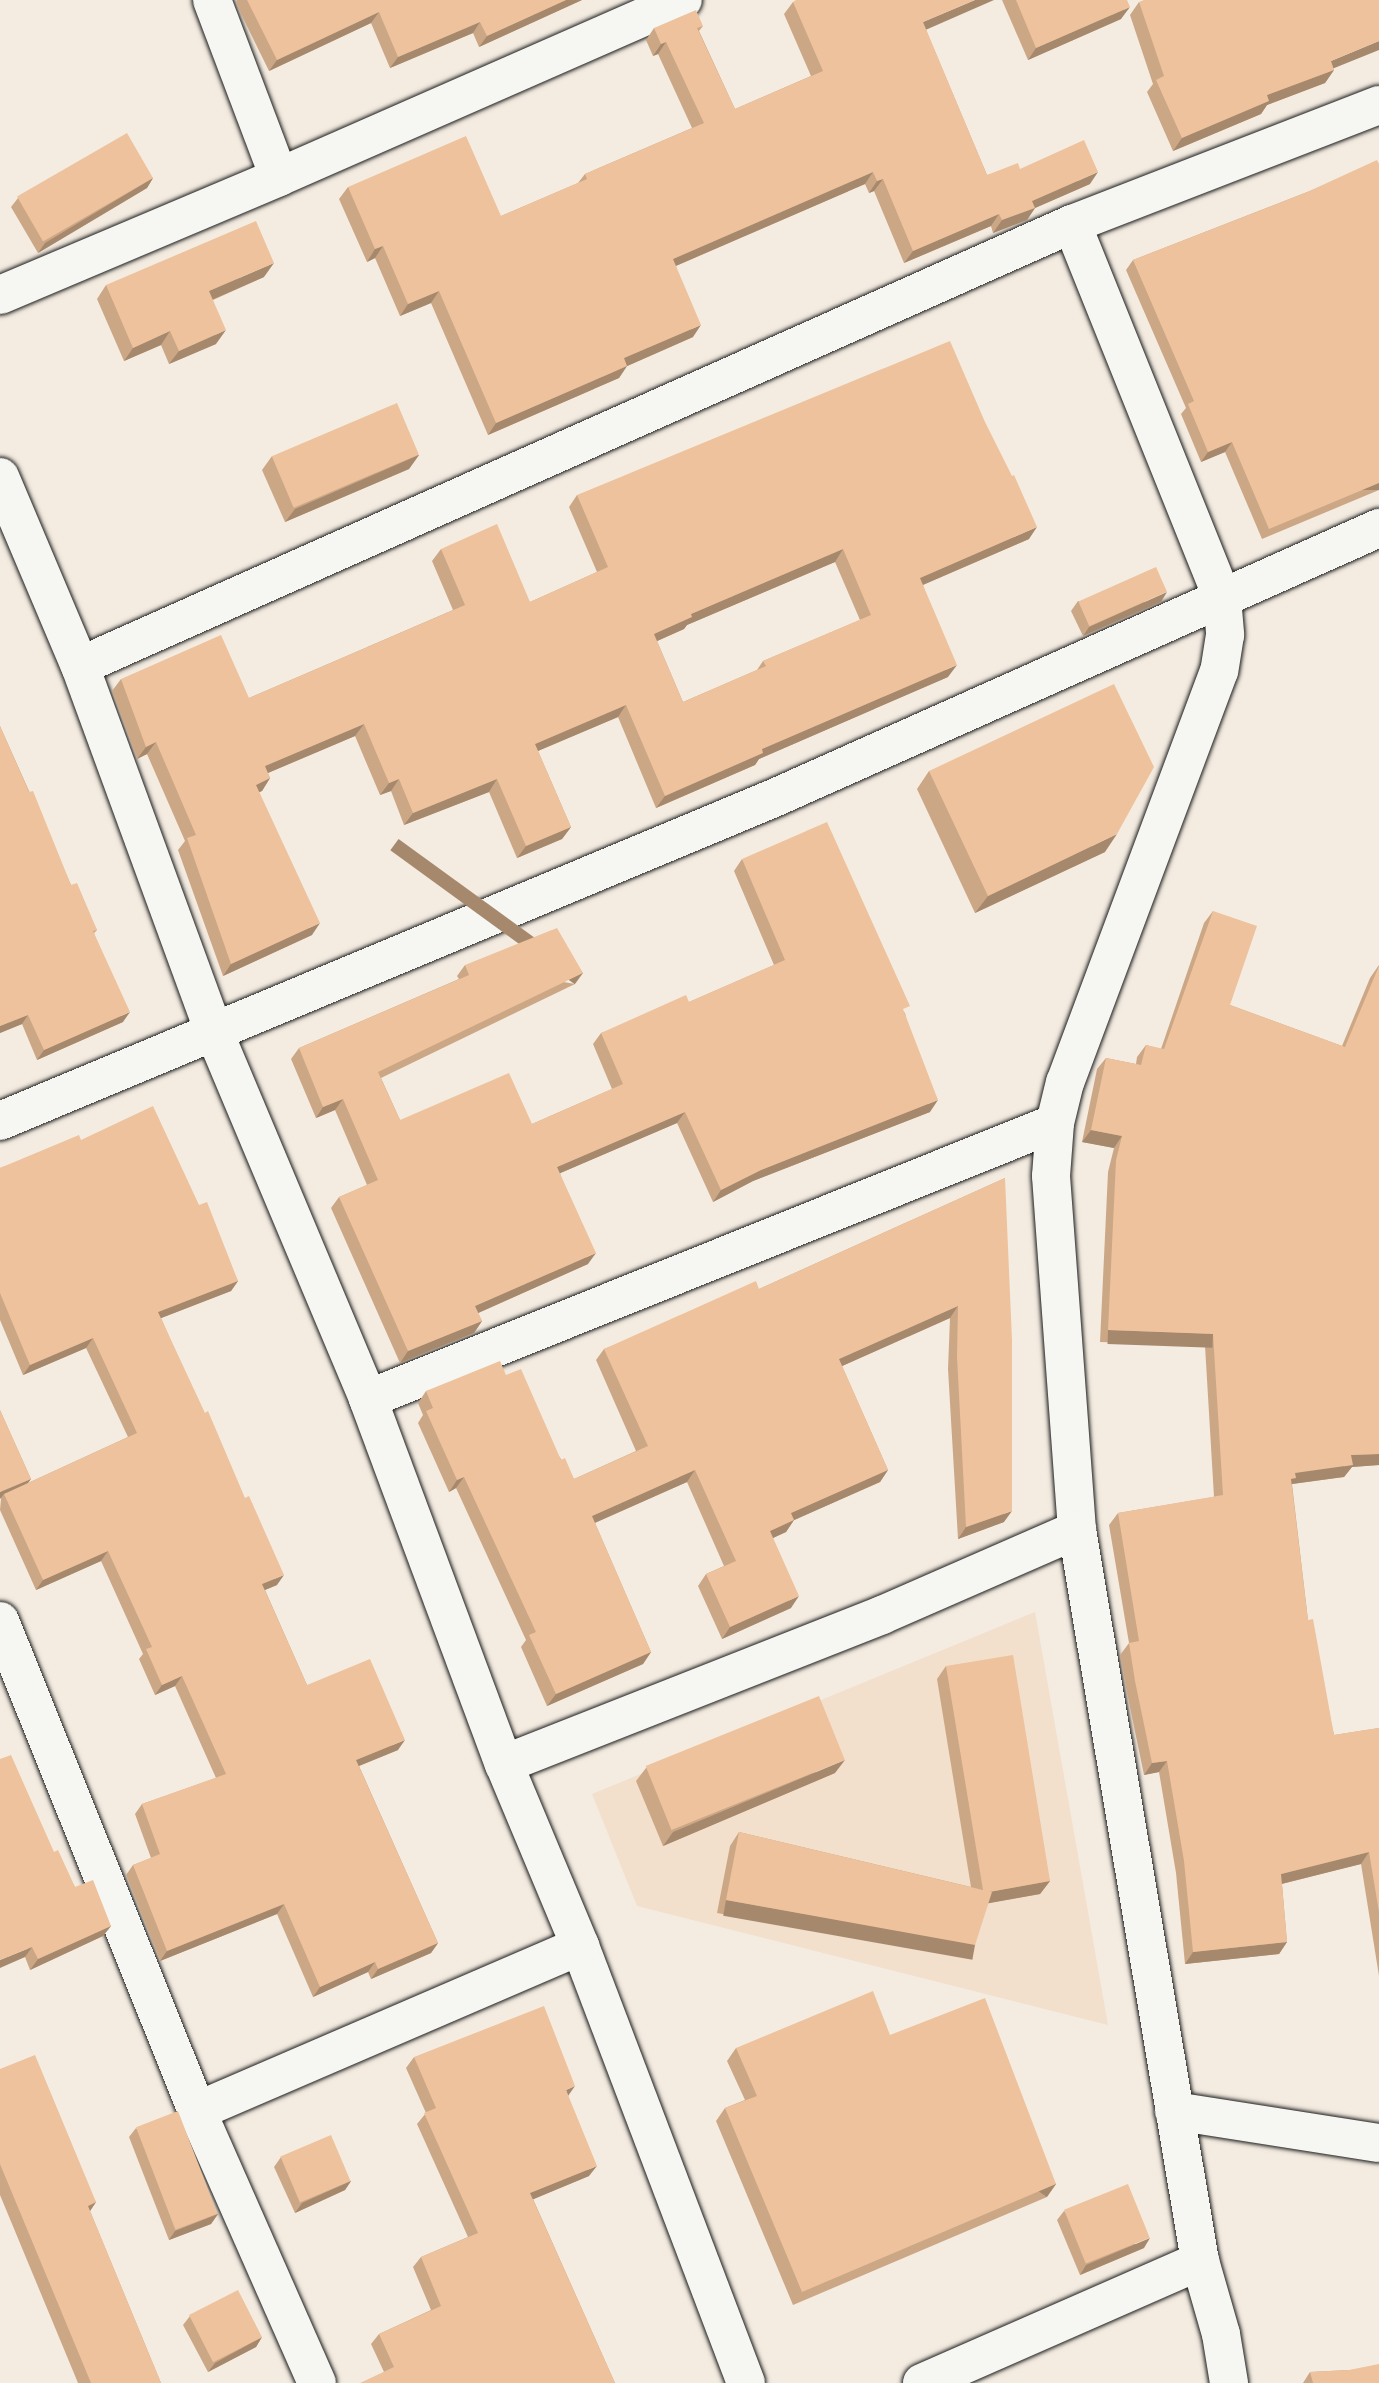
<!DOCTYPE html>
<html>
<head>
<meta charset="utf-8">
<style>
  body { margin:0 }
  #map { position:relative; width:1379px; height:2383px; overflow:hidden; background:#f4ece1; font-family:"Playpen Sans",sans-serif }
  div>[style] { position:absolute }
  .built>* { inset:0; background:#f2dfcc }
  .roads { filter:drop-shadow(0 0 2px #1c1c1c) drop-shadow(0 0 2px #1c1c1c) }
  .minor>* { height:38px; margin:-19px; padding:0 19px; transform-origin:19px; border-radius:19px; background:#f6f6f2 }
  .wall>* { inset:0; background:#cca786 }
  .shaded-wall>* { inset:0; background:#a6886d; transform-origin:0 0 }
  .building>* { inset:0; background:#edc29c; transform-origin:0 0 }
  span { translate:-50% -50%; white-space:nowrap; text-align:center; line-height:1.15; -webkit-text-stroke:7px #f6f6f2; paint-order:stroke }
</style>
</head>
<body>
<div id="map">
  <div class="built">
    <div style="clip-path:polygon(1035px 1612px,1108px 2025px,637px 1906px,592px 1794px)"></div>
  </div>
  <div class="roads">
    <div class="minor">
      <div style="left:212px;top:0;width:189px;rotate:69.3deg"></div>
      <div style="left:1072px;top:224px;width:403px;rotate:68.1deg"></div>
      <div style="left:1222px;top:598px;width:37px;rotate:85deg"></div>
      <div style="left:1225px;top:635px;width:36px;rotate:99deg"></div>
      <div style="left:1219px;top:671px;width:439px;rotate:110.5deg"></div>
      <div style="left:1065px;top:1082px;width:42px;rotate:103.7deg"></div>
      <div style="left:1055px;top:1123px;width:53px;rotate:94.3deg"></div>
      <div style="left:1051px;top:1176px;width:355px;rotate:85.8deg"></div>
      <div style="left:1077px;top:1530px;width:741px;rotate:80.45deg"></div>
      <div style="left:1200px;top:2261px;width:76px;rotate:74deg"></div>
      <div style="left:1221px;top:2334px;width:50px;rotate:80.7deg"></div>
      <div style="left:0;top:295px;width:303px;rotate:-22.9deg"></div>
      <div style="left:279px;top:177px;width:441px;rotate:-23.7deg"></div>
      <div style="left:0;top:477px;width:205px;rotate:67.1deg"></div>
      <div style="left:80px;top:666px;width:390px;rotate:69.9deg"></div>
      <div style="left:214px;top:1032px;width:398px;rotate:67.2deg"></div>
      <div style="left:368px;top:1399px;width:390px;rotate:69.6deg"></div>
      <div style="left:504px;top:1764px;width:197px;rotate:67.3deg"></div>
      <div style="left:580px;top:1946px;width:467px;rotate:69.2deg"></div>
      <div style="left:80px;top:666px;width:1086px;rotate:-24.02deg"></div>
      <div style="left:1072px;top:224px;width:329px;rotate:-21.2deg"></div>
      <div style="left:0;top:1121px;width:839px;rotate:-22.65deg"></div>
      <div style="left:774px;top:798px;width:663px;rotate:-24.05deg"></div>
      <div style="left:368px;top:1399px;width:740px;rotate:-21.89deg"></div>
      <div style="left:0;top:1621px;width:528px;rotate:68.1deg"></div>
      <div style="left:197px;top:2111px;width:297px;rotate:66.2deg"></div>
      <div style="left:504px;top:1764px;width:406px;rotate:-21.5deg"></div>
      <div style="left:882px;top:1615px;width:213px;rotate:-23.6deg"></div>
      <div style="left:197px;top:2111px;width:417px;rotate:-23.3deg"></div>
      <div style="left:1174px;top:2111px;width:207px;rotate:8.9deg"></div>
      <div style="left:922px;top:2383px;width:304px;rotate:-23.7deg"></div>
    </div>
  </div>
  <div class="wall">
    <div style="clip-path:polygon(237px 0,582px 0,479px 47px,473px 33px,390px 68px,371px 23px,269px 71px,239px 10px,236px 2px)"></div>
    <div style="clip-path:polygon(1002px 0,1127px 0,1121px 19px,1028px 60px)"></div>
    <div style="clip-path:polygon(793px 2px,926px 30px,987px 175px,1020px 169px,1090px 184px,1035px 208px,1027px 220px,993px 233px,991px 226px,904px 263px,874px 191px,869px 193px,865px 184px,676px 266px,693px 337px,627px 366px,619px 378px,488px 435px,431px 303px,400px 316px,375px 258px,367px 262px,339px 199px,348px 187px,501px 216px,578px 183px,585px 174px,692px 128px,658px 54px,653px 56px,646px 40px,654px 28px,703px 26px,699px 31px,735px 109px,811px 76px,784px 14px)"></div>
    <div style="clip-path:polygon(1139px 2px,1334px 69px,1334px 70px,1325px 83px,1267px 105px,1261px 114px,1173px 151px,1147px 92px,1153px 84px,1130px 15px)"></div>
    <div style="clip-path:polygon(1379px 164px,1379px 490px,1262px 539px,1225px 452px,1201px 462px,1181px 414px,1186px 408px,1126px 270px,1133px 260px)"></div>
    <div style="clip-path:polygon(153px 178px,147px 188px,38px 253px,11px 207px,18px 198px)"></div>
    <div style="clip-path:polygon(264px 277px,213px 300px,216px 344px,169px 364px,161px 345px,124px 361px,97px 299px,106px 285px)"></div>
    <div style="clip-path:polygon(419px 455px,409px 469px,285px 522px,262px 470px,272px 456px)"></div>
    <div style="clip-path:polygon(evenodd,577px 495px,1029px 539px,923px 585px,948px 677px,759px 759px,755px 765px,656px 808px,618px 717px,538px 751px,571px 827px,562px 839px,517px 858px,489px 792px,404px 825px,391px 791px,380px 795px,355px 736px,268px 773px,270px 778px,262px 791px,259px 792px,312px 935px,223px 976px,178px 850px,185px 841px,147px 754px,137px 759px,112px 691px,121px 679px,249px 698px,453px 610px,432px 561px,441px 549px,530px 602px,597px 572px,569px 507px,577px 495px,835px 562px,860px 620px,763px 661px,757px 670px,683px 702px,657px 641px,684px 629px,687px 625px,835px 562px)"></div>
    <div style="clip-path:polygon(1078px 601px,1161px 602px,1083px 636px,1071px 611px)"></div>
    <div style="clip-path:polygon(0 726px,71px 885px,97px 930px,94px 933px,123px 1022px,37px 1060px,22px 1024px,0 1033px)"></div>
    <div style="clip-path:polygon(929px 771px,1105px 852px,975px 913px,917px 789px)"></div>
    <div style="clip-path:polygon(742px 859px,905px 1013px,930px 1112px,753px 1181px,713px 1202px,677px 1123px,560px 1173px,588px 1264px,478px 1313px,482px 1321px,474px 1333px,400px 1363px,331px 1208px,339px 1197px,367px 1185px,335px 1110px,316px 1118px,291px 1059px,299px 1048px,459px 979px,457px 976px,465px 965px,575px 984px,381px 1078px,400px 1120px,532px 1124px,612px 1089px,593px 1044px,601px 1033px,689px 1002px,774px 965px,734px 871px)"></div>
    <div style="clip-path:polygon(1213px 911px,1230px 1005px,1342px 1046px,1370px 978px,1379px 965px,1379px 1465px,1352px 1467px,1344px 1477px,1292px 1484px,1308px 1620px,1334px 1735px,1379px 1728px,1379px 1976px,1361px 1864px,1282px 1884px,1287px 1942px,1279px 1954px,1185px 1964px,1176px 1873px,1159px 1772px,1144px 1775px,1127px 1693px,1120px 1655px,1129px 1643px,1109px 1525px,1118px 1513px,1214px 1497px,1205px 1346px,1100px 1342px,1108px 1172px,1114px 1148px,1082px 1142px,1097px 1069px,1106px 1058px,1136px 1064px,1137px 1057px,1146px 1045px,1161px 1049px,1204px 923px)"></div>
    <div style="clip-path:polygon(81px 1140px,199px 1205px,238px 1281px,231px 1291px,161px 1318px,277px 1585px,265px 1590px,307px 1685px,398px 1750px,359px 1766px,438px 1943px,431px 1953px,371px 1979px,368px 1972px,313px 1997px,277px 1914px,160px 1961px,126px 1875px,133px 1865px,151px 1858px,135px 1814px,142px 1804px,216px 1778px,175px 1686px,155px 1695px,139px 1659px,143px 1654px,101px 1561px,36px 1590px,0 1510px,1px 1499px,0 1410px,31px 1479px,28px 1483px,128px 1437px,86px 1348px,23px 1375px,0 1320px,0 1168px)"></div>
    <div style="clip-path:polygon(1005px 1178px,1004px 1522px,958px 1539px,948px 1369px,950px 1318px,842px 1366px,888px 1470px,880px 1482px,794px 1520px,786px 1532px,773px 1538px,791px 1608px,722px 1639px,698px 1586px,706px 1574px,724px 1566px,687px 1482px,595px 1523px,651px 1652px,643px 1664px,547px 1706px,521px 1647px,526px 1640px,456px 1488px,449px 1492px,418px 1423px,423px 1415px,418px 1403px,426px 1391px,506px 1375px,574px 1479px,636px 1451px,596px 1360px,604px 1349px,759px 1289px)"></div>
    <div style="clip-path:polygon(946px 1666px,1050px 1881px,1040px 1894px,988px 1903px,966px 1958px,717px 1913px,730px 1846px,739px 1832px,971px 1887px,937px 1679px)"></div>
    <div style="clip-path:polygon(646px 1768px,835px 1773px,663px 1846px,636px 1781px)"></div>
    <div style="clip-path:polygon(54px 1852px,75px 1887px,111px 1926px,103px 1936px,30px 1970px,25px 1957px)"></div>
    <div style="clip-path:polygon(890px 2035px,1056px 2184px,1047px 2197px,793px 2305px,716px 2121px,725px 2108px,745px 2100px,727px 2061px,736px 2048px)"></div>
    <div style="clip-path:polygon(414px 2057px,568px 2096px,589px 2176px,533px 2199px,615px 2383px,384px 2372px,371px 2344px,379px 2334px,431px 2310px,413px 2267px,421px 2257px,468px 2237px,417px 2124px,426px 2113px,406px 2068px)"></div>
    <div style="clip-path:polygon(0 2069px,96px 2202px,90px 2211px,161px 2383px,78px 2383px,0 2195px)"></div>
    <div style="clip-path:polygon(136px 2128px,218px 2214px,211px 2224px,169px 2240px,129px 2137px)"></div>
    <div style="clip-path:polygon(281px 2157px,351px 2181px,345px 2190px,295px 2213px,274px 2167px)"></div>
    <div style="clip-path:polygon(1064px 2211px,1144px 2248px,1080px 2275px,1057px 2220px)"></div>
    <div style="clip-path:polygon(190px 2316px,262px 2337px,256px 2347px,208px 2372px,183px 2325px)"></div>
    <div style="clip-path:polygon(1349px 2370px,1379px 2383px,1303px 2383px,1310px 2372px)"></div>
  </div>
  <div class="shaded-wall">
    <div style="clip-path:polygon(566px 0,582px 0,479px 47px,487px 36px)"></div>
    <div style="clip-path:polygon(975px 0,994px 0,914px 35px,923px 22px)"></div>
    <div style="clip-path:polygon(1130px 7px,1121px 19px,1028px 60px,1036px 48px)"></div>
    <div style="clip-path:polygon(379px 12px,371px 23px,269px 71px,277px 60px)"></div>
    <div style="clip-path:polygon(480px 22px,473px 33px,390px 68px,398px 57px)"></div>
    <div style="clip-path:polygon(1379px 41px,1379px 50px,1322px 73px,1331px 61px)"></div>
    <div style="clip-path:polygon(666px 42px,658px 54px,653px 56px,661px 44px)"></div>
    <div style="clip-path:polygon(1334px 70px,1325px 83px,1267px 105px,1261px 114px,1173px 151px,1182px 138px,1267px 95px)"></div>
    <div style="clip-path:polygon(873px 172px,865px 184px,664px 271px,673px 259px)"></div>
    <div style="clip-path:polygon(1098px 172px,1090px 184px,1035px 208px,1027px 220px,993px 233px,1002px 220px,1032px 201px)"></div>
    <div style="clip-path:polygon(153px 178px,147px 188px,38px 253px,45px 243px)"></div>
    <div style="clip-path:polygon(883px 179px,874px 191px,869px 193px,877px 181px)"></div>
    <div style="clip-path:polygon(999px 214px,991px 226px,904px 263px,913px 251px)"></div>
    <div style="clip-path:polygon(383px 246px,375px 258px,367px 262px,375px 249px)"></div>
    <div style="clip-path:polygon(274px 263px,264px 277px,200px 305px,209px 291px)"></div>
    <div style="clip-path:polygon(439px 291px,431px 303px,400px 316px,408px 304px)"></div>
    <div style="clip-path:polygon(701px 325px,693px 337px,616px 371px,624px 358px)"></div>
    <div style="clip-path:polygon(226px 330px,216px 344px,169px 364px,179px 351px)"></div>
    <div style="clip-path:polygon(170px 331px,161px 345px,124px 361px,133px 348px)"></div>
    <div style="clip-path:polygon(627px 366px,619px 378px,488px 435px,496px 423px)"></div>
    <div style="clip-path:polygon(1232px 442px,1225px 452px,1201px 462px,1208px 452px)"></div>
    <div style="clip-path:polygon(419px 455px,409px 469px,285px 522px,295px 509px)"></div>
    <div style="left:1379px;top:483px;width:7px;height:119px;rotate:90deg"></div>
    <div style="clip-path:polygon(1037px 527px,1029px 539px,911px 590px,920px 578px)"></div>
    <div style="clip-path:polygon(843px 549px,835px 562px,687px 625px,684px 629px,646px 646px,654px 634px,691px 614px)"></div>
    <div style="clip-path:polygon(1167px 592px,1161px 602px,1083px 636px,1089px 627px)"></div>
    <div style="clip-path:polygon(957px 665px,948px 677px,759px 759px,755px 765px,656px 808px,665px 796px,762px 749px)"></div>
    <div style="clip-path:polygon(626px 705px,618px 717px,526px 756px,535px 744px)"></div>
    <div style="clip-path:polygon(364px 724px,355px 736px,256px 778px,265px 766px)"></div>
    <div style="clip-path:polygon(156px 742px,147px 754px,137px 759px,146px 747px)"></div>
    <div style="clip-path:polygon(270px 778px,262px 791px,247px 797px,256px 785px)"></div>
    <div style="clip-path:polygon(399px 779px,391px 791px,380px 795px,389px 783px)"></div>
    <div style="clip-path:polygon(497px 779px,489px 792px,404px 825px,413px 813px)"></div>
    <div style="clip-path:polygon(571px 827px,562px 839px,517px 858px,526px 846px)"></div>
    <div style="clip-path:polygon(1117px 834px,1105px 852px,975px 913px,988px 896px)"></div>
    <div style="clip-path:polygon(320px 923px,312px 935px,223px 976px,231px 964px)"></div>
    <div style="left:583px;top:973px;width:14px;height:228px;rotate:126deg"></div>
    <div style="clip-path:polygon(130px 1012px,123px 1022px,37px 1060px,44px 1050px)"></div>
    <div style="clip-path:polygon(28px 1015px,22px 1024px,0 1033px,0 1026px)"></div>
    <div style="clip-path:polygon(343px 1099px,335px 1110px,316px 1118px,323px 1107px)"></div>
    <div style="clip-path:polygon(938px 1100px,930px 1112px,753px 1181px,713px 1202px,721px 1190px,761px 1170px)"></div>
    <div style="clip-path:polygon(685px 1112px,677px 1123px,549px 1178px,557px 1167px)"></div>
    <div style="clip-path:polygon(1091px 1130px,1122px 1136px,1114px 1148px,1082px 1142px)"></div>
    <div style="clip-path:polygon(596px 1253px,588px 1264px,467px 1318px,475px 1306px)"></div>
    <div style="clip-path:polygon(238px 1281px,231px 1291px,151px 1322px,158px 1312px)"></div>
    <div style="clip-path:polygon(958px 1306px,950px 1318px,831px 1371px,839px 1359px)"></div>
    <div style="clip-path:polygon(482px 1321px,474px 1333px,400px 1363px,408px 1351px)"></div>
    <div style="left:1108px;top:1330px;width:105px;height:14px;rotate:2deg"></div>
    <div style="clip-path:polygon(93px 1338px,86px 1348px,23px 1375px,30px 1365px)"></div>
    <div style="clip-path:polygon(1379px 1454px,1379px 1465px,1352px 1467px,1344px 1477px,1292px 1484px,1283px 1491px,1295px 1473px,1351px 1455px)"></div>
    <div style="clip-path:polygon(695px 1470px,687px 1482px,583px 1528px,592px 1516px)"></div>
    <div style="clip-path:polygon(888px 1470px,880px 1482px,783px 1525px,791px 1513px)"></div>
    <div style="clip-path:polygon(464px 1477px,456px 1488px,449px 1492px,457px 1480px)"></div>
    <div style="clip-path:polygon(31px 1479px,24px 1488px,4px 1494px,0 1499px,0 1492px)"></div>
    <div style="clip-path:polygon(1012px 1511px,1004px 1522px,958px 1539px,966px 1527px)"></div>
    <div style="clip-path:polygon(794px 1520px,786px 1532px,762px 1543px,770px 1531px)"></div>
    <div style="clip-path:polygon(108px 1551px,101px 1561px,36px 1590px,43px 1580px)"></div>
    <div style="clip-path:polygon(284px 1575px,277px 1585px,255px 1594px,262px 1584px)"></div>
    <div style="clip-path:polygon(799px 1596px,791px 1608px,722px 1639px,730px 1627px)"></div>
    <div style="clip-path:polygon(651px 1652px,643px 1664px,547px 1706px,556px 1694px)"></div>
    <div style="clip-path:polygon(182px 1676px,175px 1686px,155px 1695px,162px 1685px)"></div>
    <div style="clip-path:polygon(405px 1740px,398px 1750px,349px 1770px,356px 1760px)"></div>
    <div style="clip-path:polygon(845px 1760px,835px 1773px,663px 1846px,673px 1832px)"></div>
    <div style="clip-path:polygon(1167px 1761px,1159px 1772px,1144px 1775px,1152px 1763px)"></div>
    <div style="clip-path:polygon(1369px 1852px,1361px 1864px,1273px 1886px,1281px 1874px)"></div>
    <div style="clip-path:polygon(1050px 1881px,1040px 1894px,979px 1905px,989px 1892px)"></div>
    <div style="left:726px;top:1900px;width:253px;height:16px;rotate:10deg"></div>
    <div style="clip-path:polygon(284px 1904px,277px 1914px,160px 1961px,167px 1951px)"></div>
    <div style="clip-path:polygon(111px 1926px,103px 1936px,30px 1970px,38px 1959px)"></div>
    <div style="clip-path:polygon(1287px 1942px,1279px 1954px,1185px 1964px,1193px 1952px)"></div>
    <div style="clip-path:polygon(438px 1943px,431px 1953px,371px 1979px,378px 1969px)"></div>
    <div style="clip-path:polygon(32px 1947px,25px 1957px,0 1968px,0 1960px)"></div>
    <div style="clip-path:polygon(375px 1962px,368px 1972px,313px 1997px,320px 1987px)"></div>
    <div style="clip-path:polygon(575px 2086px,568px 2096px,566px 2090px)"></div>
    <div style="clip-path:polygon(597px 2166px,589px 2176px,522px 2204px,530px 2193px)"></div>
    <div style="clip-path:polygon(351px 2181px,345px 2190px,295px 2213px,302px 2203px)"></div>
    <div style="left:1056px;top:2184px;width:16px;height:276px;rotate:125deg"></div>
    <div style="clip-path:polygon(96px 2202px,88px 2214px,88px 2206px)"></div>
    <div style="clip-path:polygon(218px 2214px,211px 2224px,169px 2240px,175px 2231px)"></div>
    <div style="clip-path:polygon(1150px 2238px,1144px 2248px,1080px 2275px,1086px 2265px)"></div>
    <div style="clip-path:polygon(262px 2337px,256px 2347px,208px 2372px,215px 2363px)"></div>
  </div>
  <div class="building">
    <div style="clip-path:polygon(247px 0,566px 0,487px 36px,480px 22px,398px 57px,379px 12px,277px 60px)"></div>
    <div style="clip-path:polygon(796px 0,975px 0,923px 22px,987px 175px,1018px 163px,1020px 169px,1084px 140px,1098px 172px,1032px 201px,1035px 208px,1002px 220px,999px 214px,913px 251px,883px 179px,877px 181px,873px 172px,673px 259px,701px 325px,624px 358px,627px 366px,496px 423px,439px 291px,408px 304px,383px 246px,375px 249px,348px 187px,466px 136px,501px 216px,587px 179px,585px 174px,704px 123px,666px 42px,661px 44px,654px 28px,696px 10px,703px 26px,697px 28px,735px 109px,823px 71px,793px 2px)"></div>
    <div style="clip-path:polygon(1016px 0,1127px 0,1130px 7px,1036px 48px)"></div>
    <div style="clip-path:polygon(1144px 0,1379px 0,1379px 41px,1331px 61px,1334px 70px,1267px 95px,1269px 101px,1182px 138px,1156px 80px,1164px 76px,1139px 2px)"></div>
    <div style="left:127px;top:133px;width:52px;height:127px;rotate:60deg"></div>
    <div style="clip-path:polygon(1377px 160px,1379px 164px,1379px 483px,1269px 529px,1232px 442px,1208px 452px,1188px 404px,1194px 401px,1133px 260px,1305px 193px)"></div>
    <div style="clip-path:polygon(256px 221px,274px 263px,209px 291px,226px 330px,179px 351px,170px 331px,133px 348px,106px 285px)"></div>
    <div style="clip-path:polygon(evenodd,950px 341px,985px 422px,1012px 476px,1014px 475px,1037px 527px,920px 578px,957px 665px,762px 749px,763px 753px,665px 796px,626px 705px,535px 744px,571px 827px,526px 846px,497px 779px,413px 813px,399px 779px,389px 783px,364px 724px,265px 766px,270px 778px,256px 785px,320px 923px,231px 964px,187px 838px,196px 835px,156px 742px,146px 747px,121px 679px,221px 635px,249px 698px,465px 605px,441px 549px,497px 524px,530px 602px,608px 567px,577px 495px,950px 341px,843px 549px,871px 615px,763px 661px,766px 666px,683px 702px,654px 634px,692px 617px,691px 614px,843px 549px)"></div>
    <div style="left:397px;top:403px;width:56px;height:136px;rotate:67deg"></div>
    <div style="left:1156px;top:567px;width:27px;height:85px;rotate:66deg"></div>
    <div style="clip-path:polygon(1114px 684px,1154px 767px,1117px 834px,988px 896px,929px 771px)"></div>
    <div style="clip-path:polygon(0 726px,29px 792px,33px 791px,71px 885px,77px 883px,97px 930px,93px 931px,130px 1012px,44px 1050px,28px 1015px,0 1026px)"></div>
    <div style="clip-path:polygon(827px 822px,910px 1006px,903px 1009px,938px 1100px,761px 1170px,721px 1190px,685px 1112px,557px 1167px,596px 1253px,475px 1306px,482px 1321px,408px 1351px,339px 1197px,378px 1180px,343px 1099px,323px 1107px,299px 1048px,469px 975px,465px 965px,557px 928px,583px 973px,378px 1072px,400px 1120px,509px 1073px,532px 1124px,623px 1084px,601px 1033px,686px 995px,689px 1002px,785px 960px,742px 859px)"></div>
    <div style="clip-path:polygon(1213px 911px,1257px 926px,1230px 1005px,1345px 1047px,1379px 966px,1379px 1454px,1351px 1455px,1353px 1465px,1295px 1473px,1296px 1478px,1291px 1479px,1308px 1620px,1313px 1619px,1334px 1735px,1379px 1728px,1379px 1912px,1369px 1852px,1281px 1874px,1287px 1942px,1193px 1952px,1184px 1861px,1167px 1761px,1152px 1763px,1135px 1681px,1129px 1643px,1139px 1641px,1118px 1513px,1223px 1495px,1213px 1334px,1108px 1330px,1116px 1160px,1122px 1136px,1091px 1130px,1106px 1058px,1141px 1065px,1146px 1045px,1164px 1049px)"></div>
    <div style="clip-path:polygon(153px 1106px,199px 1205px,207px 1202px,238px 1281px,158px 1312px,205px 1413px,208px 1411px,245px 1498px,249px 1496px,284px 1575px,262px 1584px,307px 1685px,370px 1659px,405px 1740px,356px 1760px,438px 1943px,378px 1969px,375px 1962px,320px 1987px,284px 1904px,167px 1951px,133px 1865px,160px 1854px,142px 1804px,226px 1774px,182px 1676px,162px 1685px,146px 1649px,152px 1647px,108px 1551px,43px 1580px,4px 1494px,137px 1433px,93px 1338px,30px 1365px,0 1293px,0 1168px,79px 1135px,81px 1140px)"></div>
    <div style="clip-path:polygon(1005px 1178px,1012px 1340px,1012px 1511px,966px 1527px,957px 1357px,958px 1306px,839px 1359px,888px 1470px,791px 1513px,794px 1520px,770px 1531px,799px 1596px,730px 1627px,706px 1574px,736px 1561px,695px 1470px,592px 1516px,651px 1652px,556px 1694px,529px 1635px,536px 1632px,464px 1477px,457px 1480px,426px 1411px,433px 1408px,426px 1391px,500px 1361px,506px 1375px,521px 1369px,561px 1460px,565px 1458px,574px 1479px,648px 1446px,604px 1349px,756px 1281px,759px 1289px)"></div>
    <div style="clip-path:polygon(0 1410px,31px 1479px,0 1492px)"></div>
    <div style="clip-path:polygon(1013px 1655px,1050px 1881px,989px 1892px,992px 1892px,975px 1945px,726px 1900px,739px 1832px,983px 1890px,946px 1666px)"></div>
    <div style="left:819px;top:1696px;width:69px;height:187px;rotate:68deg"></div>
    <div style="clip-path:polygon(11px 1755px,54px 1852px,58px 1850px,75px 1887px,93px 1880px,111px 1926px,38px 1959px,32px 1947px,0 1960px,0 1759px)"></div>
    <div style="clip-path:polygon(873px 1991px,890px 2035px,985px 1998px,1056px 2184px,802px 2292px,725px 2108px,757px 2096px,736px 2048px)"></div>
    <div style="clip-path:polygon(544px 2006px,575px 2086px,566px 2090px,597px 2166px,530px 2193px,615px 2383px,360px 2383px,394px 2367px,379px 2334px,441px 2306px,421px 2257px,478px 2233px,424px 2113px,436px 2108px,414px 2057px)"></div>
    <div style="clip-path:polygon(35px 2055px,96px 2202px,88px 2206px,161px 2383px,91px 2383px,0 2164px,0 2069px)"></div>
    <div style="left:178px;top:2111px;width:110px;height:45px;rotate:69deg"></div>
    <div style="left:331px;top:2135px;width:50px;height:55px;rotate:67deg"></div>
    <div style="left:1128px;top:2184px;width:58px;height:69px;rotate:68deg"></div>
    <div style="left:238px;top:2290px;width:53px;height:55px;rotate:63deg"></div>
    <div style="clip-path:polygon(1379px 2364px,1379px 2383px,1313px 2383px,1310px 2372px,1349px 2370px)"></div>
  </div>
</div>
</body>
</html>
